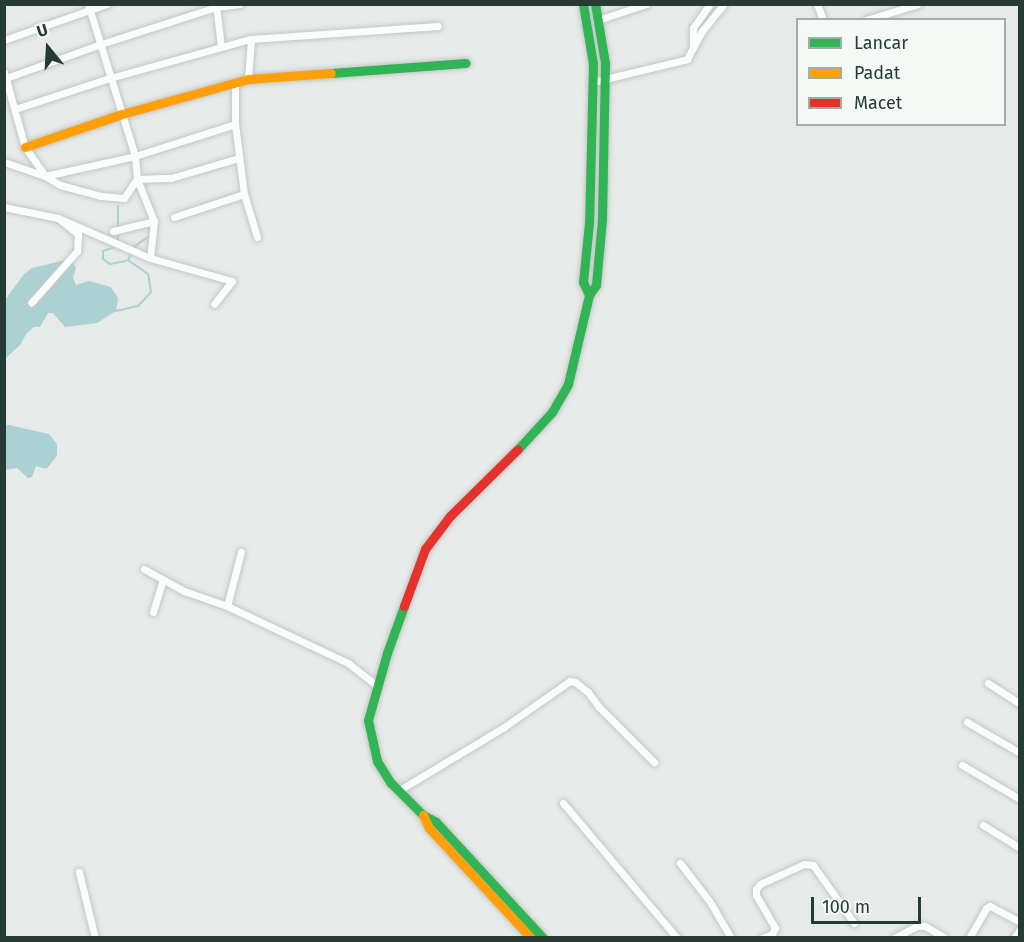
<!DOCTYPE html>
<html>
<head>
<meta charset="utf-8">
<style>
  body { margin:0 }
  #map { position:relative; width:1024px; height:942px; overflow:hidden; background:#e6eae8; font-family:"Fira Sans",sans-serif }
  div>[style] { position:absolute }
  .water>* { inset:0; background:#acd1d3 }
  .stream>* { height:2px; margin:-1px; padding:0 1px; transform-origin:1px; border-radius:1px; background:#acd1d3 }
  .roads { filter:drop-shadow(0 0 2px #c3c7c5) drop-shadow(0 0 2px #c3c7c5) }
  .street>* { height:7px; margin:-3.5px; padding:0 3.5px; transform-origin:3.5px; border-radius:3.5px; background:#fbfcfc }
  .fast>* { height:9px; margin:-4.5px; padding:0 4.5px; transform-origin:4.5px; border-radius:4.5px; background:#30b455 }
  .slow>* { height:9px; margin:-4.5px; padding:0 4.5px; transform-origin:4.5px; border-radius:4.5px; background:#ff9f0a }
  .jam>* { height:9px; margin:-4.5px; padding:0 4.5px; transform-origin:4.5px; border-radius:4.5px; background:#e5322d }
  span { translate:-50% -50%; white-space:nowrap; text-align:center; line-height:1.15; -webkit-text-stroke:6px #f4f9f6; paint-order:stroke }
  .frame { position:absolute; inset:0; border:6px solid #263b34; pointer-events:none }
  .legend { position:absolute; left:796px; top:18px; width:210px; height:108px; box-sizing:border-box; background:#f4f9f6; border:2px solid #a2ada8; margin:0; padding:8px 10px; list-style:none; font-size:18px; color:#263b34 }
  .legend li { display:flex; align-items:center; gap:12px; height:30px }
  .legend b { width:30px; border:2px solid #a2ada8 }
  .north { position:absolute; left:18px; top:18px; width:60px; height:60px; -webkit-text-stroke:4px #f4f9f6; paint-order:stroke; rotate:342deg; font-size:16px; font-weight:700; line-height:24px; text-align:center; color:#263b34 }
  .north::after { content:''; display:block; margin:auto; width:21px; height:27px; background:#263b34; clip-path:polygon(50% 0,100% 100%,50% 72%,0 100%) }
  .scale { position:absolute; left:811px; top:897px; width:110px; height:27px; box-sizing:border-box; border:3px solid #263b34; border-top:0; padding-left:8px; font-size:18px; line-height:21px; white-space:nowrap; color:#263b34; -webkit-text-stroke:4px #f4f9f6; paint-order:stroke }
</style>
</head>
<body>
<div id="map">
  <div class="water">
    <div style="clip-path:polygon(66px 260px,72px 261px,76px 268px,73px 278px,76px 285px,89px 281px,111px 287px,118px 298px,116px 311px,97px 323px,65px 327px,53px 313px,48px 313px,40px 327px,34px 327px,26px 334px,21px 344px,5px 359px,5px 300px,24px 274px,32px 268px)"></div>
    <div style="clip-path:polygon(4px 424px,49px 434px,57px 444px,57px 455px,50px 465px,46px 469px,36px 466px,32px 477px,28px 478px,17px 468px,5px 470px)"></div>
  </div>
  <div class="stream">
    <div style="left:118px;top:206px;width:40px;rotate:90deg"></div>
    <div style="left:118px;top:246px;width:16px;rotate:162deg"></div>
    <div style="left:103px;top:251px;width:8px;rotate:90deg"></div>
    <div style="left:103px;top:259px;width:9px;rotate:36deg"></div>
    <div style="left:110px;top:264px;width:16px;rotate:-11deg"></div>
    <div style="left:116px;top:311px;width:23px;rotate:-13deg"></div>
    <div style="left:138px;top:306px;width:19px;rotate:-47deg"></div>
    <div style="left:151px;top:292px;width:18px;rotate:-99deg"></div>
    <div style="left:148px;top:274px;width:24px;rotate:-145deg"></div>
    <div style="left:128px;top:260px;width:16px;rotate:-63deg"></div>
    <div style="left:135px;top:246px;width:16px;rotate:-35deg"></div>
  </div>
  <div class="roads">
    <div class="street">
      <div style="left:88px;top:4px;width:159px;rotate:72.8deg"></div>
      <div style="left:135px;top:156px;width:23px;rotate:85deg"></div>
      <div style="left:137px;top:179px;width:45px;rotate:68deg"></div>
      <div style="left:154px;top:221px;width:37px;rotate:96deg"></div>
      <div style="left:817px;top:4px;width:17px;rotate:69deg"></div>
      <div style="left:216px;top:5px;width:42px;rotate:83.2deg"></div>
      <div style="left:598px;top:20px;width:51px;rotate:-18.4deg"></div>
      <div style="left:866px;top:20px;width:54px;rotate:-17.1deg"></div>
      <div style="left:4px;top:40px;width:109px;rotate:-19.3deg"></div>
      <div style="left:693px;top:47px;width:19px;rotate:-90deg"></div>
      <div style="left:693px;top:28px;width:29px;rotate:-55deg"></div>
      <div style="left:4px;top:72px;width:78px;rotate:74.4deg"></div>
      <div style="left:25px;top:147px;width:35px;rotate:55deg"></div>
      <div style="left:6px;top:78px;width:101px;rotate:-19.7deg"></div>
      <div style="left:101px;top:44px;width:121px;rotate:-17.8deg"></div>
      <div style="left:216px;top:7px;width:24px;rotate:-7deg"></div>
      <div style="left:248px;top:79px;width:40px;rotate:-85.7deg"></div>
      <div style="left:593px;top:82px;width:97px;rotate:-13.7deg"></div>
      <div style="left:687px;top:59px;width:32px;rotate:-62deg"></div>
      <div style="left:702px;top:31px;width:35px;rotate:-51deg"></div>
      <div style="left:15px;top:109px;width:100px;rotate:-18.1deg"></div>
      <div style="left:110px;top:78px;width:146px;rotate:-15.5deg"></div>
      <div style="left:251px;top:39px;width:187px;rotate:-4deg"></div>
      <div style="left:4px;top:162px;width:43px;rotate:18.9deg"></div>
      <div style="left:45px;top:176px;width:17px;rotate:31deg"></div>
      <div style="left:60px;top:185px;width:42px;rotate:15deg"></div>
      <div style="left:101px;top:196px;width:23px;rotate:5deg"></div>
      <div style="left:124px;top:198px;width:23px;rotate:-56deg"></div>
      <div style="left:137px;top:179px;width:34px;rotate:-2deg"></div>
      <div style="left:171px;top:178px;width:71px;rotate:-16.4deg"></div>
      <div style="left:45px;top:176px;width:92px;rotate:-12.5deg"></div>
      <div style="left:135px;top:156px;width:105px;rotate:-17.7deg"></div>
      <div style="left:244px;top:194px;width:45px;rotate:73.2deg"></div>
      <div style="left:4px;top:207px;width:55px;rotate:11.5deg"></div>
      <div style="left:58px;top:218px;width:26px;rotate:39deg"></div>
      <div style="left:78px;top:234px;width:17px;rotate:93deg"></div>
      <div style="left:77px;top:251px;width:69px;rotate:131.5deg"></div>
      <div style="left:174px;top:217px;width:74px;rotate:-18.2deg"></div>
      <div style="left:244px;top:194px;width:71px;rotate:-97.3deg"></div>
      <div style="left:235px;top:124px;width:42px;rotate:-90deg"></div>
      <div style="left:58px;top:218px;width:100px;rotate:23.5deg"></div>
      <div style="left:150px;top:258px;width:85px;rotate:15.7deg"></div>
      <div style="left:232px;top:281px;width:29px;rotate:128deg"></div>
      <div style="left:113px;top:231px;width:42px;rotate:-13.7deg"></div>
      <div style="left:144px;top:569px;width:46px;rotate:28.8deg"></div>
      <div style="left:184px;top:591px;width:46px;rotate:19.2deg"></div>
      <div style="left:227px;top:606px;width:134px;rotate:25.2deg"></div>
      <div style="left:348px;top:663px;width:36px;rotate:38deg"></div>
      <div style="left:227px;top:606px;width:56px;rotate:-75.5deg"></div>
      <div style="left:153px;top:612px;width:34px;rotate:-73deg"></div>
      <div style="left:988px;top:683px;width:38px;rotate:33deg"></div>
      <div style="left:967px;top:722px;width:61px;rotate:30.3deg"></div>
      <div style="left:962px;top:765px;width:67px;rotate:30.4deg"></div>
      <div style="left:398px;top:791px;width:124px;rotate:-31.1deg"></div>
      <div style="left:504px;top:727px;width:80px;rotate:-34.9deg"></div>
      <div style="left:570px;top:681px;width:5px;rotate:11deg"></div>
      <div style="left:575px;top:682px;width:16px;rotate:38deg"></div>
      <div style="left:588px;top:692px;width:19px;rotate:54deg"></div>
      <div style="left:599px;top:707px;width:78px;rotate:45deg"></div>
      <div style="left:563px;top:803px;width:177px;rotate:49.8deg"></div>
      <div style="left:983px;top:825px;width:44px;rotate:31.9deg"></div>
      <div style="left:680px;top:863px;width:49px;rotate:52.4deg"></div>
      <div style="left:710px;top:902px;width:42px;rotate:59.7deg"></div>
      <div style="left:79px;top:872px;width:68px;rotate:76.4deg"></div>
      <div style="left:762px;top:938px;width:11px;rotate:-22deg"></div>
      <div style="left:772px;top:934px;width:7px;rotate:-63deg"></div>
      <div style="left:775px;top:928px;width:38px;rotate:-120deg"></div>
      <div style="left:756px;top:895px;width:6px;rotate:-90deg"></div>
      <div style="left:756px;top:889px;width:6px;rotate:-51deg"></div>
      <div style="left:760px;top:884px;width:48px;rotate:-24.4deg"></div>
      <div style="left:804px;top:864px;width:9px;rotate:6deg"></div>
      <div style="left:813px;top:865px;width:71px;rotate:54.7deg"></div>
      <div style="left:894px;top:938px;width:26px;rotate:-28deg"></div>
      <div style="left:917px;top:926px;width:8px"></div>
      <div style="left:925px;top:926px;width:23px;rotate:31deg"></div>
      <div style="left:969px;top:938px;width:34px;rotate:-60deg"></div>
      <div style="left:986px;top:908px;width:4px;rotate:-27deg"></div>
      <div style="left:990px;top:906px;width:34px;rotate:28deg"></div>
      <div style="left:1014px;top:938px;width:11px;rotate:-56deg"></div>
    </div>
    <div class="fast">
      <div style="left:583px;top:4px;width:61px;rotate:80.5deg"></div>
      <div style="left:593px;top:64px;width:159px;rotate:91.4deg"></div>
      <div style="left:589px;top:223px;width:59px;rotate:95.8deg"></div>
      <div style="left:583px;top:282px;width:14px;rotate:65deg"></div>
      <div style="left:331px;top:73px;width:135px;rotate:-4.2deg"></div>
      <div style="left:518px;top:449px;width:50px;rotate:-47.4deg"></div>
      <div style="left:552px;top:412px;width:32px;rotate:-60deg"></div>
      <div style="left:568px;top:384px;width:91px;rotate:-76.7deg"></div>
      <div style="left:589px;top:295px;width:12px;rotate:-55deg"></div>
      <div style="left:596px;top:285px;width:66px;rotate:-84.8deg"></div>
      <div style="left:602px;top:219px;width:156px;rotate:-88.9deg"></div>
      <div style="left:605px;top:63px;width:60px;rotate:-99.6deg"></div>
      <div style="left:404px;top:606px;width:50px;rotate:109.9deg"></div>
      <div style="left:387px;top:653px;width:70px;rotate:105.8deg"></div>
      <div style="left:368px;top:720px;width:42px;rotate:77.6deg"></div>
      <div style="left:377px;top:761px;width:26px;rotate:58deg"></div>
      <div style="left:391px;top:783px;width:45px;rotate:45deg"></div>
      <div style="left:423px;top:815px;width:15px;rotate:28deg"></div>
      <div style="left:436px;top:822px;width:158px;rotate:47.3deg"></div>
    </div>
    <div class="slow">
      <div style="left:25px;top:147px;width:102px;rotate:-18.8deg"></div>
      <div style="left:122px;top:114px;width:131px;rotate:-15.5deg"></div>
      <div style="left:248px;top:79px;width:83px;rotate:-4.1deg"></div>
      <div style="left:423px;top:815px;width:14px;rotate:65deg"></div>
      <div style="left:429px;top:828px;width:150px;rotate:47.2deg"></div>
    </div>
    <div class="jam">
      <div style="left:404px;top:606px;width:61px;rotate:-69.8deg"></div>
      <div style="left:425px;top:549px;width:41px;rotate:-52.9deg"></div>
      <div style="left:450px;top:516px;width:95px;rotate:-44.6deg"></div>
    </div>
  </div>
  <div class="frame"></div>
  <ul class="legend">
  <li><b style="height:8px;background:#30b455"></b>Lancar</li>
  <li><b style="height:8px;background:#ff9f0a"></b>Padat</li>
  <li><b style="height:8px;background:#e5322d"></b>Macet</li>
  </ul>
  <div class="north">U</div>
  <div class="scale">100 m</div>
</div>
</body>
</html>
